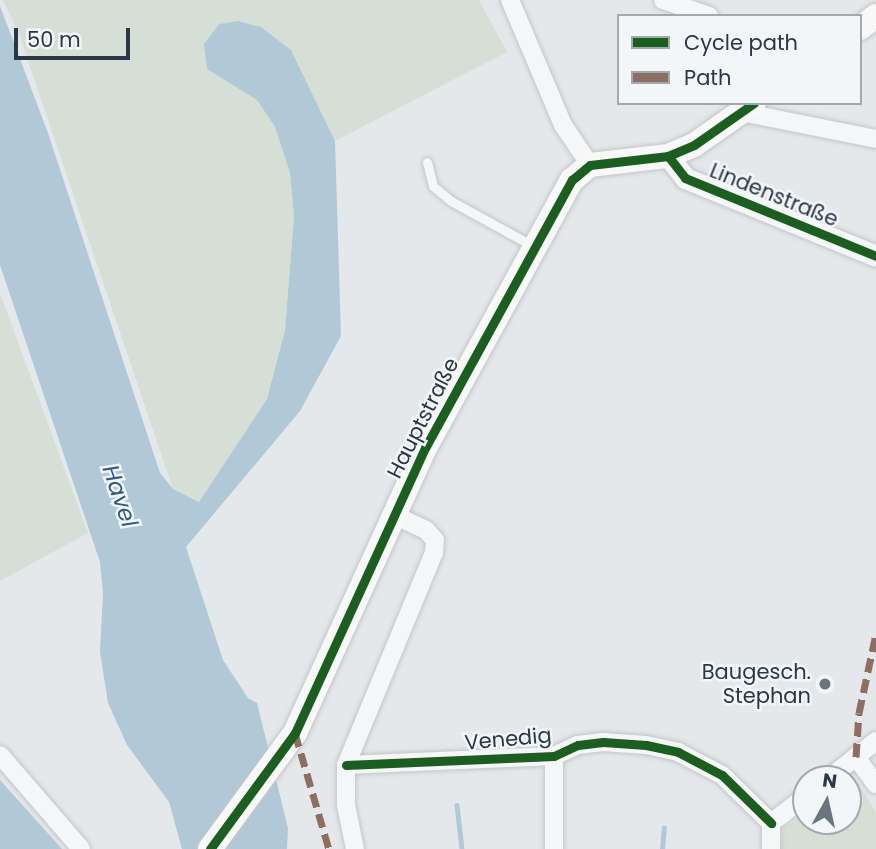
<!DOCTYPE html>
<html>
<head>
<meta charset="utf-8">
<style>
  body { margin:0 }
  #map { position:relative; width:876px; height:849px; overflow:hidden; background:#e5e8ea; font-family:Poppins,sans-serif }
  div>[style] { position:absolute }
  .green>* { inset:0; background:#d6dfd5 }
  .water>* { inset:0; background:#b1c8d7 }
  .stream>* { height:4.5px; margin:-2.25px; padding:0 2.25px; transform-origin:2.25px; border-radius:2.25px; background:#b1c8d7 }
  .roads { filter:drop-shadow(0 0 2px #c3c6c8) drop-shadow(0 0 2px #c3c6c8) }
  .service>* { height:9px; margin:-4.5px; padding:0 4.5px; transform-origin:4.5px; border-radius:4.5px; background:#f4f6f7 }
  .minor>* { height:18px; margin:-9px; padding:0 9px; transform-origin:9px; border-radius:9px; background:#f4f6f7 }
  .tertiary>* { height:21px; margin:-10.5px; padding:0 10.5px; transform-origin:10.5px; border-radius:10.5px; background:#f4f6f7 }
  .secondary>* { height:24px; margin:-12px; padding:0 12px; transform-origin:12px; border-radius:12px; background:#f8f8f8 }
  .quiet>* { height:7px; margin-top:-3.5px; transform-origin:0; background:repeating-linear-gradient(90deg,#8d6e63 0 14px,transparent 0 21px) }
  .cycleway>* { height:9px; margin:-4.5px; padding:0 4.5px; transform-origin:4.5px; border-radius:4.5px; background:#1b5e20 }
  .dots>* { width:19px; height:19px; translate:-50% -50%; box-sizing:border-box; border:4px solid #f3f6f9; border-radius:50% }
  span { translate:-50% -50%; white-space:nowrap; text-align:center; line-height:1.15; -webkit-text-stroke:5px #f3f6f9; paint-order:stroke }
  .street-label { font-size:21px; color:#293746 }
  .poi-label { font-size:21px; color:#293746 }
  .right { translate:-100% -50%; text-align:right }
  .water-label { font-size:23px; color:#2f5b7e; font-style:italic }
  .legend { position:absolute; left:617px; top:14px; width:245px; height:91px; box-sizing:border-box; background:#f3f6f9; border:2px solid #a2aab1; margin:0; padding:9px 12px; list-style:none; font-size:21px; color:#293746 }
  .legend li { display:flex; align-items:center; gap:14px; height:35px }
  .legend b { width:35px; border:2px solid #a2aab1 }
  .north { position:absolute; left:792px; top:765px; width:70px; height:70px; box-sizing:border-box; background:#f3f6f9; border:2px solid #a2aab1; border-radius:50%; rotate:8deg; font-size:19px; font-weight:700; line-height:28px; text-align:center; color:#293746 }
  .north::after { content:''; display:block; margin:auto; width:24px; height:32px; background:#6b757f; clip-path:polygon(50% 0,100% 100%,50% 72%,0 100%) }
  .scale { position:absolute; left:14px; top:28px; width:116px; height:32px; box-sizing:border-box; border:4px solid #293746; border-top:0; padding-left:9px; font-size:21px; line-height:24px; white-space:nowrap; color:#293746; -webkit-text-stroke:5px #f3f6f9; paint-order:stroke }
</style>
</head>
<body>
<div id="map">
  <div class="green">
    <div style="clip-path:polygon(3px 0,479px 0,507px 52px,335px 141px,291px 50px,261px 27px,238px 21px,219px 24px,205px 44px,207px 69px,257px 100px,275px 127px,290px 173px,294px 217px,285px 330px,267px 399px,199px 502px,173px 489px,19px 34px)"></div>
    <div style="clip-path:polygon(0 293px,88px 533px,0 581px)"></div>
    <div style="clip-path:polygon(854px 777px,876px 812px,876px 849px,780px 849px,782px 830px,806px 812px,806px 821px,848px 821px,848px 781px)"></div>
  </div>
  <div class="water">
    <div style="clip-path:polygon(0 6px,48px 133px,160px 473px,173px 489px,199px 502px,267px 399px,285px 330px,294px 217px,290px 173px,275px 127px,257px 100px,207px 69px,204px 44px,219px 24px,238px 21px,261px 27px,291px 50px,335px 141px,341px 336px,300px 411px,186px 547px,223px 660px,248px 698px,257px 703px,288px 828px,287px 849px,182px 849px,169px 802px,127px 745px,108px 703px,100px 652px,103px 593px,100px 562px,0 265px)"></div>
    <div style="clip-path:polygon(0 780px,62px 849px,0 849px)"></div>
  </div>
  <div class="stream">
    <div style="left:457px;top:805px;width:44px;rotate:83.5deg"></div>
    <div style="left:662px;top:849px;width:21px;rotate:-85deg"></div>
  </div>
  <div class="roads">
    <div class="service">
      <div style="left:427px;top:162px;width:25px;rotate:76deg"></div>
      <div style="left:433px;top:186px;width:23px;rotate:40deg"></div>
      <div style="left:451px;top:201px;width:94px;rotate:28.8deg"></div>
    </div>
    <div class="minor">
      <div style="left:510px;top:0;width:136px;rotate:67deg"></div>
      <div style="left:563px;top:125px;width:48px;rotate:56deg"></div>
      <div style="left:663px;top:0;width:49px;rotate:19.2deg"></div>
      <div style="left:741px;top:112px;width:138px;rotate:11.3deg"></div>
      <div style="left:0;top:755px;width:124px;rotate:49.2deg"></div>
      <div style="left:856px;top:757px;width:34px;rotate:54deg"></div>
      <div style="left:346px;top:765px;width:208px;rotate:-2.5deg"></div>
      <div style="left:554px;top:756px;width:26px;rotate:-25deg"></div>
      <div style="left:578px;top:745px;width:25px;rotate:-7deg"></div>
      <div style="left:603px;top:742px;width:43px;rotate:4deg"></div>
      <div style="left:646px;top:745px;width:33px;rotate:12deg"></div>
      <div style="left:678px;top:752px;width:50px;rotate:27.6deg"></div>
      <div style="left:722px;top:775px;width:69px;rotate:44.4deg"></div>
      <div style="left:828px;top:779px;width:61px;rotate:-38.4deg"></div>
      <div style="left:355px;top:849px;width:45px;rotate:-101.6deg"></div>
      <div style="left:346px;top:805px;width:40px;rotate:-90deg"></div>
      <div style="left:346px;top:765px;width:230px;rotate:-67.5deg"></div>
      <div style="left:434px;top:553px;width:13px;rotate:-86deg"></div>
      <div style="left:435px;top:540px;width:13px;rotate:-132deg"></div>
      <div style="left:426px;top:530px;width:35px;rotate:-155deg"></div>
      <div style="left:554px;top:849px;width:93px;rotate:-90deg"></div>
      <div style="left:771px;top:849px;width:26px;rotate:-90deg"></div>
      <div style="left:771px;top:823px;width:44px;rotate:-37.6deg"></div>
    </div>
    <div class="tertiary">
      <div style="left:668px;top:156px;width:28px;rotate:52deg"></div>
      <div style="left:685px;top:178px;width:206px;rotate:22.2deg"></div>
    </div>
    <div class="secondary">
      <div style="left:860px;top:28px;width:20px;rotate:-37deg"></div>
      <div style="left:210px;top:849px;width:144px;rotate:-53.8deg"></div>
      <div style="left:295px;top:733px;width:313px;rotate:-65.5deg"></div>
      <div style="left:425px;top:448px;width:306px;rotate:-61.3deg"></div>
      <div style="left:572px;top:180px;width:23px;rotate:-40deg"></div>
      <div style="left:590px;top:165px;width:79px;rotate:-6.6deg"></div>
      <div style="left:668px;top:156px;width:28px;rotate:-23deg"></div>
      <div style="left:694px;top:145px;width:73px;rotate:-35deg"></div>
    </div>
  </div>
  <div class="quiet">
    <div style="left:295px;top:733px;width:121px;rotate:73.7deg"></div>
    <div style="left:856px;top:757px;width:44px;rotate:-86.1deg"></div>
    <div style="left:859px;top:713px;width:81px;rotate:-77.9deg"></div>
  </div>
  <div class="cycleway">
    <div style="left:668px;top:156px;width:28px;rotate:52deg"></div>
    <div style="left:685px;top:178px;width:206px;rotate:22.2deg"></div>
    <div style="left:346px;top:765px;width:208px;rotate:-2.5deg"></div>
    <div style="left:554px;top:756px;width:26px;rotate:-25deg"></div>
    <div style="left:578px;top:745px;width:25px;rotate:-7deg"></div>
    <div style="left:603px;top:742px;width:43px;rotate:4deg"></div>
    <div style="left:646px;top:745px;width:33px;rotate:12deg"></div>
    <div style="left:678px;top:752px;width:50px;rotate:27.6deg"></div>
    <div style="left:722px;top:775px;width:69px;rotate:44.4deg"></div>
    <div style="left:210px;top:849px;width:144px;rotate:-53.8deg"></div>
    <div style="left:295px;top:733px;width:313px;rotate:-65.5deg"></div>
    <div style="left:425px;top:448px;width:306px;rotate:-61.3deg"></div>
    <div style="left:572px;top:180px;width:23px;rotate:-40deg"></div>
    <div style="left:590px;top:165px;width:79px;rotate:-6.6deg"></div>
    <div style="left:668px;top:156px;width:28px;rotate:-23deg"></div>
    <div style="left:694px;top:145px;width:73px;rotate:-35deg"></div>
  </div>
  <div class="dots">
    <div style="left:825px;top:684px;background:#6b757f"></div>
  </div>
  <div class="street-label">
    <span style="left:774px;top:195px;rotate:22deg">Lindenstraße</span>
    <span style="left:423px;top:418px;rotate:-63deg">Hauptstraße</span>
    <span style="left:508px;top:739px;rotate:-5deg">Venedig</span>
  </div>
  <div class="poi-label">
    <span class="right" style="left:811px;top:684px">Baugesch.<br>Stephan</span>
  </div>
  <div class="water-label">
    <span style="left:120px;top:496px;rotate:71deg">Havel</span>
  </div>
  <ul class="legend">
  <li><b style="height:9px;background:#1b5e20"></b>Cycle path</li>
  <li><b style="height:9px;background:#8d6e63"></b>Path</li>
  </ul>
  <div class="north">N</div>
  <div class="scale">50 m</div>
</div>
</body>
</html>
